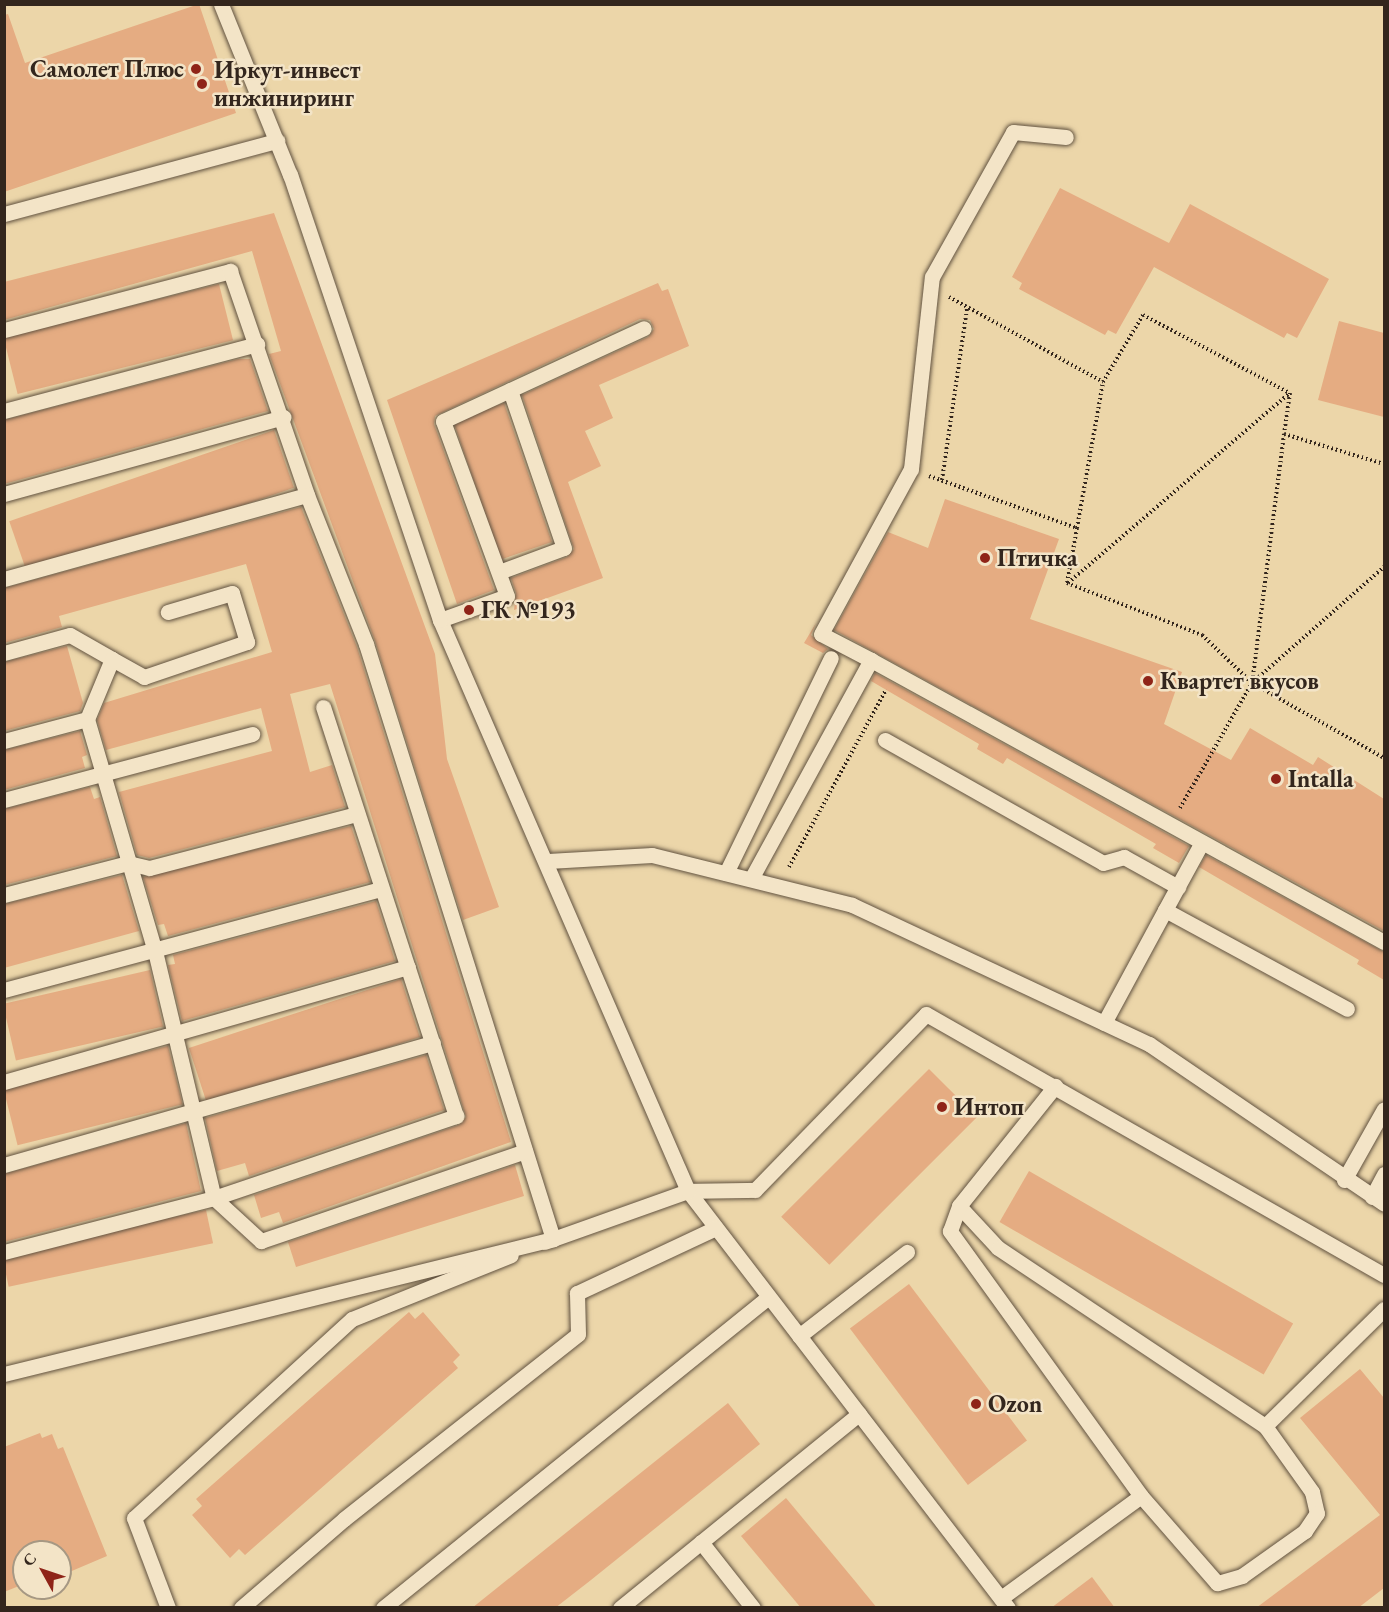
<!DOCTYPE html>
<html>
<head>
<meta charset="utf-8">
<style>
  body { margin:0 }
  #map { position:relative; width:1389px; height:1612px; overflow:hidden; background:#ecd6a9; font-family:"EB Garamond",serif }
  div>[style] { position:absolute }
  .building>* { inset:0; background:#e5ac82; transform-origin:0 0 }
  .path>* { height:4px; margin-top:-2px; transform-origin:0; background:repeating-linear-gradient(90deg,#33261d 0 1.5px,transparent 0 4.5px) }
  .roads { filter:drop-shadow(0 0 2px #615240) drop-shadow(0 0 2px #615240) }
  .service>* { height:15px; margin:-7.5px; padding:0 7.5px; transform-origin:7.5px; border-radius:7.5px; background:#f3e4c7 }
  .dots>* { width:16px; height:16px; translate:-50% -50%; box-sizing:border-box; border:3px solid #f3e4c7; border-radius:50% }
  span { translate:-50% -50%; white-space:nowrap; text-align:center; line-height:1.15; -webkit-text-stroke:5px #f3e4c7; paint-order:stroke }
  .poi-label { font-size:24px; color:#33261d; font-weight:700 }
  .right { translate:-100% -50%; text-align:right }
  .left { translate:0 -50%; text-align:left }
  .frame { position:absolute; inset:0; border:6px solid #33261d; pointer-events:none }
  .north { position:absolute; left:12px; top:1540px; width:60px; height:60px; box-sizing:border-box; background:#f3e4c7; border:2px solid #a69883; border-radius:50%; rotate:310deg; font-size:16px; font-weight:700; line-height:24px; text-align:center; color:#33261d }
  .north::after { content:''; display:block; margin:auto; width:21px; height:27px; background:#8f2418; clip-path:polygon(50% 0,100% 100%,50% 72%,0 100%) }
</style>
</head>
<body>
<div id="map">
  <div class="building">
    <div style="clip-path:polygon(199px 4px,236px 113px,4px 192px,4px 15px,8px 14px,25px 63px)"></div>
    <div style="clip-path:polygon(1060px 188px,1169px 243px,1190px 204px,1329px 279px,1297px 338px,1287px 333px,1284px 338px,1154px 267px,1116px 334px,1108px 330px,1105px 335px,1019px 289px,1022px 283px,1012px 277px)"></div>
    <div style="clip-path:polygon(274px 213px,435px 654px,447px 759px,499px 907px,463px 920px,375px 641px,269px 354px,281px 351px,252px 251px,4px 320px,4px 282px)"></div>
    <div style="clip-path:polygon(658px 283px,662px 291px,668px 289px,689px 346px,599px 385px,613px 418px,585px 431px,601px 466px,568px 482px,603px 578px,514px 610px,516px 593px,511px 578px,567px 557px,574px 549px,522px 395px,648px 337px,654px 329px,650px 320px,640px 319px,435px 416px,434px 424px,494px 590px,457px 604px,387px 400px)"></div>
    <div style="left:219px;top:284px;width:58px;height:222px;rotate:76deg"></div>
    <div style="clip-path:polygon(1339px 321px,1384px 333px,1384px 417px,1318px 400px)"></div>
    <div style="clip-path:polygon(238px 359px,250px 359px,268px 411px,4px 484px,4px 420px)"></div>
    <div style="left:504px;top:403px;width:147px;height:54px;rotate:71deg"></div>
    <div style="left:274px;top:430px;width:61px;height:280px;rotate:71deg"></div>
    <div style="clip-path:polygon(945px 499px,1059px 539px,1030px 619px,1182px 672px,1164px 724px,1231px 760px,1250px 728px,1313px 765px,1318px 757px,1384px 799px,1384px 931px,834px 630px,888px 532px,928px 548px)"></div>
    <div style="clip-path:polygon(301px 507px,357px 647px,511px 1142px,283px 1223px,279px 1212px,261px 1218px,254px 1195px,459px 1125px,466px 1117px,330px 684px,290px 694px,310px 772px,332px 765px,345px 807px,149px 858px,137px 855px,119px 792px,272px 751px,261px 708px,106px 750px,97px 720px,104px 703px,272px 652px,246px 564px,59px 616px,62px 627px,4px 643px,4px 588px)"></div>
    <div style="clip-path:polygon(816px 623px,811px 635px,828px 649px,823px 653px,804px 643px)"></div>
    <div style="clip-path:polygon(67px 646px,83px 703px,80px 711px,4px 731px,4px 662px)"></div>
    <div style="clip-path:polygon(875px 673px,1189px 846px,1179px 863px,1153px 848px,1156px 844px,1007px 758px,1003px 764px,977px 749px,979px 744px,871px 681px)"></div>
    <div style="clip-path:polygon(80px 731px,87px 755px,82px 757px,85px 768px,4px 790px,4px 750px)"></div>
    <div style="clip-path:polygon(90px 787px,94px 799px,100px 797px,117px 856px,4px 885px,4px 809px)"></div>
    <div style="clip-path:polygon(351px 826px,370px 882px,168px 936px,164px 924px,158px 925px,143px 877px)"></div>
    <div style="clip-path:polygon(1206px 855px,1384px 952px,1384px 980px,1357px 964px,1359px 960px,1199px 867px)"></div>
    <div style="clip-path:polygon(122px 875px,139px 931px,4px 968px,4px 904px)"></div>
    <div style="clip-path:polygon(376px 901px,395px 961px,182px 1021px,168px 965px,175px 964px,173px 955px)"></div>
    <div style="left:150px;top:970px;width:58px;height:151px;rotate:77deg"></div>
    <div style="left:401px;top:979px;width:61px;height:223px;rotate:72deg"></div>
    <div style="left:168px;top:1046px;width:60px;height:170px;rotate:76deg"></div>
    <div style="clip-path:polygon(426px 1055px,444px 1110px,249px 1176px,245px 1163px,217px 1171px,205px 1118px)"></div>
    <div style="left:929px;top:1069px;width:68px;height:209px;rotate:45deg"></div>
    <div style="clip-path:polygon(186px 1123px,201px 1191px,4px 1242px,4px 1174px)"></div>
    <div style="clip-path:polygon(515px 1165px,524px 1196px,296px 1267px,288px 1242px)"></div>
    <div style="left:1029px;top:1171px;width:305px;height:59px;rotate:30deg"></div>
    <div style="left:206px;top:1210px;width:34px;height:209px;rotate:78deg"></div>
    <div style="left:909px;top:1284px;width:196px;height:74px;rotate:53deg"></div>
    <div style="clip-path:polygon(409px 1312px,415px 1319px,423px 1312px,460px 1355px,453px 1362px,458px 1368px,245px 1555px,239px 1549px,230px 1558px,192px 1515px,202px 1506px,196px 1499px)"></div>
    <div style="clip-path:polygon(1360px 1369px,1384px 1398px,1384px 1588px,1358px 1608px,1256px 1608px,1380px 1515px,1300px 1418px)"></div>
    <div style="clip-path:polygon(728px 1403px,760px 1444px,591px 1580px,555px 1608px,472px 1608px)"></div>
    <div style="clip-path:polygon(40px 1433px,42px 1438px,52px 1434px,58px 1449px,63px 1447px,107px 1556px,60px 1576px,60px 1552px,24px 1552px,24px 1584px,4px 1592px,4px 1447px)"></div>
    <div style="clip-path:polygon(786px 1498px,855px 1581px,877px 1608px,801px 1608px,741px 1536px)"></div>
    <div style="clip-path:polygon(1092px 1577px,1115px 1608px,1051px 1608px)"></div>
  </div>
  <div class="path">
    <div style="left:949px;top:297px;width:176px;rotate:28.9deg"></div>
    <div style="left:1103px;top:382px;width:78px;rotate:-59.2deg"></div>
    <div style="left:1143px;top:315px;width:166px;rotate:28deg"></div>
    <div style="left:1290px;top:393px;width:41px;rotate:98.3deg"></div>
    <div style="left:1284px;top:434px;width:104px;rotate:16.7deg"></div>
    <div style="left:1284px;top:434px;width:251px;rotate:97.3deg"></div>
    <div style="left:1252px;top:683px;width:176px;rotate:-41.3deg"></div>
    <div style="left:929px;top:476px;width:157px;rotate:19.4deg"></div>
    <div style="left:1077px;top:528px;width:56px;rotate:100.3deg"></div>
    <div style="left:1067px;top:583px;width:145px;rotate:21.1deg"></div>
    <div style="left:1202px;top:635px;width:69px;rotate:43.8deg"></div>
    <div style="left:1252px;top:683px;width:152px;rotate:29.6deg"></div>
    <div style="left:942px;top:480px;width:174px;rotate:-81.7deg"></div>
    <div style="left:1077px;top:528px;width:148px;rotate:-79.9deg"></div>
    <div style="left:1068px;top:583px;width:292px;rotate:-40.6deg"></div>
    <div style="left:1180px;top:808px;width:144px;rotate:-60.1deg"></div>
    <div style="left:789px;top:867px;width:202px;rotate:-61.3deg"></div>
  </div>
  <div class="roads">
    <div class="service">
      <div style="left:4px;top:214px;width:283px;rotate:-15deg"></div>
      <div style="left:4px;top:330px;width:234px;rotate:-14.6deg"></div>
      <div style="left:230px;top:271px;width:237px;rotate:71deg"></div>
      <div style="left:307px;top:495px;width:160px;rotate:68.4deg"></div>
      <div style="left:366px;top:644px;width:624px;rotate:72.55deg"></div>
      <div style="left:553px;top:1239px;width:9px;rotate:162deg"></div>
      <div style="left:4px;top:411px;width:262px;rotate:-14.8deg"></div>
      <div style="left:4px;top:494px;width:290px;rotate:-15.4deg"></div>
      <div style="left:499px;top:572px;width:69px;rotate:-20.3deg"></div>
      <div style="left:564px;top:548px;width:167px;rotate:-108.9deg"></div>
      <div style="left:4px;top:579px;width:314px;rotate:-15.5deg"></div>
      <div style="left:440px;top:620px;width:71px;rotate:-19.7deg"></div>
      <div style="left:507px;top:596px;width:186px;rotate:-110.1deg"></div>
      <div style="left:443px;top:421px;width:221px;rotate:-24.8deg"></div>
      <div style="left:4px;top:653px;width:68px;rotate:-15.3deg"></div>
      <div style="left:70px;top:635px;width:48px;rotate:29.7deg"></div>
      <div style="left:112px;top:659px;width:65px;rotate:112.6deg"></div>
      <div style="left:87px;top:719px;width:242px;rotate:73.7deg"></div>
      <div style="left:155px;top:951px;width:254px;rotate:76.6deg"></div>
      <div style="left:214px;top:1198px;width:64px;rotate:42.5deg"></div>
      <div style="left:261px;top:1241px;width:279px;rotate:-18.8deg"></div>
      <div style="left:112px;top:659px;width:37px;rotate:29deg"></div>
      <div style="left:144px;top:677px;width:109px;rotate:-18.8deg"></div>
      <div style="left:247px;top:642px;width:51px;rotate:-107deg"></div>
      <div style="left:232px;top:593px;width:67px;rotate:163.5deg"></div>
      <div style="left:871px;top:660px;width:56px;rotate:-152.5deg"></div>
      <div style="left:821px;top:634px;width:188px;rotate:-61.4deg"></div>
      <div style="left:911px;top:469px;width:193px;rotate:-83.8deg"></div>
      <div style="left:932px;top:277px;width:166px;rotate:-60.8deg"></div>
      <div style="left:1013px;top:132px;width:53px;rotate:5.4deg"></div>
      <div style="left:885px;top:740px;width:250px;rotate:29.4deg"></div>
      <div style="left:1103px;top:863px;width:22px;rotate:-16deg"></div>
      <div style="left:1124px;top:857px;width:62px;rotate:29.1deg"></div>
      <div style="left:4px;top:741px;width:86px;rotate:-14.8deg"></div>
      <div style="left:4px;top:800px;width:257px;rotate:-14.9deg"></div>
      <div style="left:548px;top:861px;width:104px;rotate:-3.3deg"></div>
      <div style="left:652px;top:855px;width:206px;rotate:14deg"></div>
      <div style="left:852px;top:905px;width:328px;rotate:25.1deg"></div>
      <div style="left:1149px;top:1044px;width:284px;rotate:34.2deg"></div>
      <div style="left:726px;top:873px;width:239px;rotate:-64deg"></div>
      <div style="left:751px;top:879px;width:250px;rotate:-61.3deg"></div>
      <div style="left:871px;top:660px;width:585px;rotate:28.8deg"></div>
      <div style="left:4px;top:895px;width:128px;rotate:-14.5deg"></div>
      <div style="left:128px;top:863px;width:22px;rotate:13deg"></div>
      <div style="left:149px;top:868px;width:215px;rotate:-14.6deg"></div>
      <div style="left:1165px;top:910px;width:77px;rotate:-61.4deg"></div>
      <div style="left:4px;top:990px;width:391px;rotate:-15deg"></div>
      <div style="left:1104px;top:1023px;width:128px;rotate:-61.6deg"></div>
      <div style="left:1165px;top:910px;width:207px;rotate:28.5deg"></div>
      <div style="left:4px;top:1082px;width:420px;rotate:-15.9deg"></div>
      <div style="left:4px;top:1165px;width:446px;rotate:-15.9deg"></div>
      <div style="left:1344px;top:1180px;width:81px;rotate:-60.6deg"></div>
      <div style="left:688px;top:1191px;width:67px;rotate:-0.9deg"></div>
      <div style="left:755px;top:1190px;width:245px;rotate:-45.8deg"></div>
      <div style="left:926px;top:1014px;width:527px;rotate:29.68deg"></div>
      <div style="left:688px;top:1191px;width:526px;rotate:52.5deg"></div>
      <div style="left:1372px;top:1197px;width:26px;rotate:-62deg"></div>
      <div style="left:959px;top:1206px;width:57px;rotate:47.1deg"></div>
      <div style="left:998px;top:1248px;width:321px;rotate:33.7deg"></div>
      <div style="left:1265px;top:1426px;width:81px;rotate:54.5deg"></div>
      <div style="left:1312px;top:1492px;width:22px;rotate:77deg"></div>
      <div style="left:1317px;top:1513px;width:22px;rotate:124deg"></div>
      <div style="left:1305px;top:1531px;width:77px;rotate:144.5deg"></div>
      <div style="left:1242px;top:1576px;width:26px;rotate:164deg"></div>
      <div style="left:1217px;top:1583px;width:116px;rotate:-131.1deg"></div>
      <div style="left:4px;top:1252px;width:217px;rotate:-14.4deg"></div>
      <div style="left:214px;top:1198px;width:256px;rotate:-18.7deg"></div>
      <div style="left:456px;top:1116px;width:430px;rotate:-108deg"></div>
      <div style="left:799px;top:1336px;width:137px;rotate:-37.9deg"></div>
      <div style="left:4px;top:1374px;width:565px;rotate:-13.82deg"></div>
      <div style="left:553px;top:1239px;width:143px;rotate:-19.6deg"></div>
      <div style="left:688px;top:1191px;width:623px;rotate:-113.48deg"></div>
      <div style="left:440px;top:620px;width:470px;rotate:-108.6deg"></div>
      <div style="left:290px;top:175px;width:184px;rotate:-112deg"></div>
      <div style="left:1265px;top:1426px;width:167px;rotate:-44.5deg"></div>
      <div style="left:701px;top:1542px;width:84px;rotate:51.8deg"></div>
      <div style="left:1001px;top:1598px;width:173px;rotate:-36.1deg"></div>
      <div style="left:1141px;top:1496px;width:327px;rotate:-125.8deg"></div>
      <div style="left:950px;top:1231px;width:27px;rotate:-70deg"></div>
      <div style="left:959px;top:1206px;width:154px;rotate:-51.3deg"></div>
      <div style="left:168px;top:1608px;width:96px;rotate:-110.7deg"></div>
      <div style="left:134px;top:1518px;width:295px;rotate:-42.4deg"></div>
      <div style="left:352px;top:1319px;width:171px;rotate:-21.9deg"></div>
      <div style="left:241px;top:1608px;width:136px;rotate:-40.8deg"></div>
      <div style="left:344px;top:1519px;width:298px;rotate:-38.3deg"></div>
      <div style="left:578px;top:1334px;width:41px;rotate:-91.4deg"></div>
      <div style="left:577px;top:1293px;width:153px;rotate:-25.1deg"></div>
      <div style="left:383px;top:1608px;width:495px;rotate:-38.9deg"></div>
      <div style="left:620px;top:1608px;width:308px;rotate:-39.1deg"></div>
    </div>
  </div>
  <div class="dots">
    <div style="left:196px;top:69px;background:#8f2418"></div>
    <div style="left:202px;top:84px;background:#8f2418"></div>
    <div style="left:985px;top:558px;background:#8f2418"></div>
    <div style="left:469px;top:610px;background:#8f2418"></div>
    <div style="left:1148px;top:681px;background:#8f2418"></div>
    <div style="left:1276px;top:779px;background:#8f2418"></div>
    <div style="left:942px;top:1107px;background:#8f2418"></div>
    <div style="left:976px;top:1404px;background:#8f2418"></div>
  </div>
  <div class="poi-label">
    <span class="right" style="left:184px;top:69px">Самолет Плюс</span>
    <span class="left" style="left:214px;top:84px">Иркут-инвест<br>инжиниринг</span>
    <span class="left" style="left:997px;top:558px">Птичка</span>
    <span class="left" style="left:481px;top:610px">ГК №193</span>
    <span class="left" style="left:1160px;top:681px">Квартет вкусов</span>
    <span class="left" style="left:1288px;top:779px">Intalla</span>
    <span class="left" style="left:954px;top:1107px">Интоп</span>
    <span class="left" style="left:988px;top:1404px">Ozon</span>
  </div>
  <div class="frame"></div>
  <div class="north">С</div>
</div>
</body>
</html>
